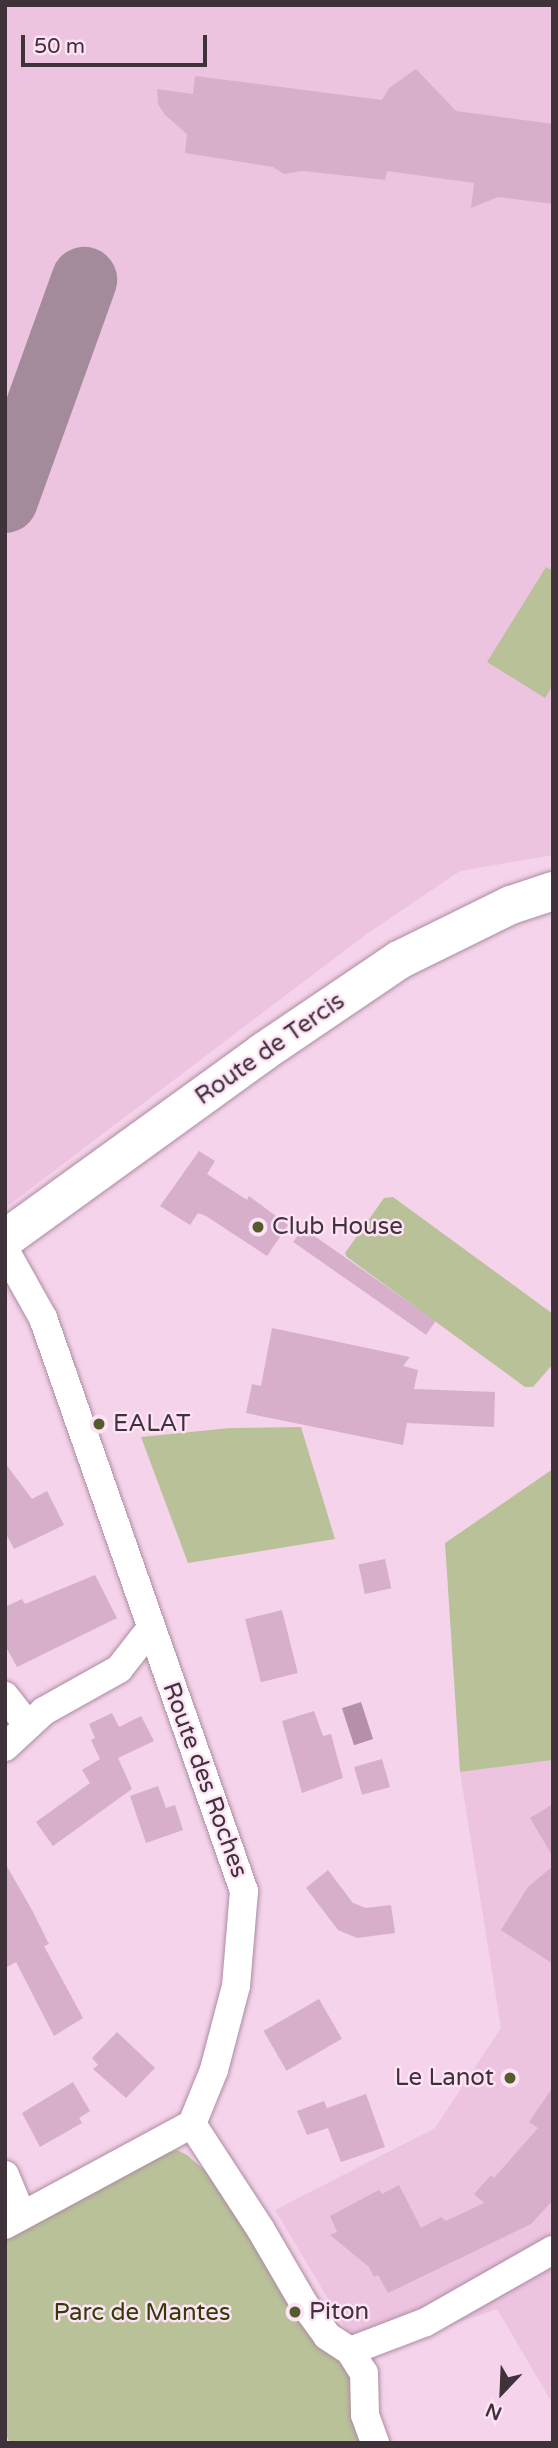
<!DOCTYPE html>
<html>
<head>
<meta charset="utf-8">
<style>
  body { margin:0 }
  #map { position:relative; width:558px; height:2448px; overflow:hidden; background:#f5d3ea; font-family:"Varela Round",sans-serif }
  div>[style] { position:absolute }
  .built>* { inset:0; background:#edc4e0 }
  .green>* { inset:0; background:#b9c199 }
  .water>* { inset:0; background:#b68faa; transform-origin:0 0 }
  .taxiway>* { height:66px; margin:-33px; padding:0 33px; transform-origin:33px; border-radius:33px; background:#a48b9c }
  .building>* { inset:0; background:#d7afca; transform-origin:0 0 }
  .roads { filter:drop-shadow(0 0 2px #ac8ca2) drop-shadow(0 0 2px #ac8ca2) }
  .street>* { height:28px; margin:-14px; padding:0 14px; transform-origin:14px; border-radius:14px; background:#fff }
  .secondary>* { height:38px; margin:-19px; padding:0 19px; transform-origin:19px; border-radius:19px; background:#fff }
  .dots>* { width:19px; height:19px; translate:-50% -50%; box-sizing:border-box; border:4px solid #fee2f5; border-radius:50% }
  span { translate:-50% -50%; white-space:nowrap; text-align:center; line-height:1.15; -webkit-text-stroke:5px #fee2f5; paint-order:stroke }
  .street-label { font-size:24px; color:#3f323b }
  .poi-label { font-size:24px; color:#3f323b }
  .left { translate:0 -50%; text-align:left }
  .right { translate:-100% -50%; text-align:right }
  .park-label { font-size:24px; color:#353b07 }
  .frame { position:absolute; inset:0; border:7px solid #3f323b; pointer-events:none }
  .north { position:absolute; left:467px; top:2357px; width:70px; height:70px; -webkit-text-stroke:5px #fee2f5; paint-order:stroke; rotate:203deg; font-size:19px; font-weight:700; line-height:28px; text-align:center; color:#3f323b }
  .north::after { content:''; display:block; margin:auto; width:24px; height:32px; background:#3f323b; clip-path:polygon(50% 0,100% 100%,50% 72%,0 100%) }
  .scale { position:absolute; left:21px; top:35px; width:186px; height:32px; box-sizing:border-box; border:4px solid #3f323b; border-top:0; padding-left:9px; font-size:21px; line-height:24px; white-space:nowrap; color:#3f323b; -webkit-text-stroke:5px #fee2f5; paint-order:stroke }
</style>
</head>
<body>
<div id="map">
  <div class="built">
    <div style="clip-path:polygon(5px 5px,553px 5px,553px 855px,460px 871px,368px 933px,5px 1208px)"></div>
    <div style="clip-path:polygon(553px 1760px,553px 2404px,497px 2309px,362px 2356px,275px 2210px,435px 2128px,501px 2028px,460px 1772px)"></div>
  </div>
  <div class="green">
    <div style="clip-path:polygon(546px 567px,553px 571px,553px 685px,545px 698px,487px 662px)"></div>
    <div style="clip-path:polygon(393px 1197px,553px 1314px,553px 1364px,533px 1387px,525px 1387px,347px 1257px,345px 1253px,384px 1198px)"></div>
    <div style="clip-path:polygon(301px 1427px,335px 1539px,188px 1563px,141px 1437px,230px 1428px)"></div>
    <div style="clip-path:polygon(553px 1469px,553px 1760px,460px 1772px,445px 1543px)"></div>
    <div style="clip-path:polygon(177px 2150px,187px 2155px,209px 2174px,319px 2346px,351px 2364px,365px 2442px,10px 2443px,5px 2433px,5px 2240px,159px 2155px)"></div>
  </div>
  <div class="water">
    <div style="left:361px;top:1702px;width:39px;height:20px;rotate:72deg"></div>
  </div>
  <div class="taxiway">
    <div style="left:5px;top:500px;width:234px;rotate:-70.2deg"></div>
  </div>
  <div class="building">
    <div style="clip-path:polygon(416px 69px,456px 111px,553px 124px,553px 204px,498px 197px,471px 208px,474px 183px,387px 171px,385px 180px,303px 171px,284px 174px,273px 167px,185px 153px,187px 134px,165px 115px,158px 104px,157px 89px,193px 94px,195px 76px,382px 100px,389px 88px)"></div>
    <div style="clip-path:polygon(199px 1151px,215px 1161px,207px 1174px,247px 1200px,249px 1196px,288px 1225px,267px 1256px,206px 1216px,198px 1213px,190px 1225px,160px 1206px)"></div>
    <div style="left:303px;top:1228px;width:162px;height:17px;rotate:35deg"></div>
    <div style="clip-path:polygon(272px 1328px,410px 1357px,403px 1366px,418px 1370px,414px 1389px,495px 1392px,494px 1427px,407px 1423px,403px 1445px,246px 1413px,252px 1384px,261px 1386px)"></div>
    <div style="clip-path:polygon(5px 1463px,32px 1499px,47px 1491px,64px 1525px,14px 1549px,5px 1532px)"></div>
    <div style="left:385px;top:1559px;width:30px;height:27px;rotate:78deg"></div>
    <div style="clip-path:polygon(95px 1575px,117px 1618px,17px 1667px,5px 1645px,5px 1607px,22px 1599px,25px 1604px)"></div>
    <div style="left:282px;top:1610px;width:65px;height:38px;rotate:76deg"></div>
    <div style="clip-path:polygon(314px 1711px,323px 1736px,331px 1734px,343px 1778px,302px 1793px,282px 1721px)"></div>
    <div style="clip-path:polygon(112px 1713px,119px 1727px,141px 1716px,154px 1741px,118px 1758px,132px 1789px,53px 1846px,36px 1822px,90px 1783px,82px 1770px,100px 1759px,91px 1740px,95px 1738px,89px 1724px)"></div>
    <div style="left:382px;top:1759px;width:29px;height:29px;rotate:74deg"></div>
    <div style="clip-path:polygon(158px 1786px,166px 1808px,175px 1805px,183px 1830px,146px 1843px,130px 1796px)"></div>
    <div style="clip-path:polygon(553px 1804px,553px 1857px,530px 1818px)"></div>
    <div style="clip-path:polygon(5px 1863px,32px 1910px,49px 1944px,44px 1946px,83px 2018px,54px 2036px,16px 1962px,5px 1968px)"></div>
    <div style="clip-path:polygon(553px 1866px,553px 1964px,501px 1930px,528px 1887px)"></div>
    <div style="clip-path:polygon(328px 1870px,353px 1903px,366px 1908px,391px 1905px,395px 1933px,357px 1938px,338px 1930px,306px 1888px)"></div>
    <div style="left:319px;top:1999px;width:46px;height:64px;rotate:60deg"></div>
    <div style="clip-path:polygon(117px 2032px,155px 2068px,126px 2098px,93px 2069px,98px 2065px,92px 2058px)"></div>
    <div style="clip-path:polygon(73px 2082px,90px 2111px,79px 2118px,82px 2123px,40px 2147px,22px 2113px)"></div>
    <div style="clip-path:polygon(553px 2087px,553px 2200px,531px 2224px,388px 2293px,378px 2275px,374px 2277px,369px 2267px,330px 2235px,337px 2232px,330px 2216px,379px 2190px,382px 2194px,399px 2185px,421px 2228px,441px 2217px,446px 2221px,484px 2203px,474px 2194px,491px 2175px,494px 2178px,538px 2128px,529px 2122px)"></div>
    <div style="clip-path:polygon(366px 2094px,385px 2147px,341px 2162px,328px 2128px,307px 2135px,297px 2111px,324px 2101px,327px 2108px)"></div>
  </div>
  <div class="roads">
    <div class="street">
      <div style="left:5px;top:1250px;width:78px;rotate:60.8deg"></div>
      <div style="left:43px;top:1318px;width:607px;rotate:70.67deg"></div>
      <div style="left:244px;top:1891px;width:95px;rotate:94.8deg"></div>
      <div style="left:236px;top:1986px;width:87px;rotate:104.7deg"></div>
      <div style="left:214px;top:2070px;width:58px;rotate:112.2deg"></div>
      <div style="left:5px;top:1696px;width:37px;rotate:52deg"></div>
      <div style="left:5px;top:1747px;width:53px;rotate:-42.7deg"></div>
      <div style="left:44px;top:1711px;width:86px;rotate:-29.2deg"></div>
      <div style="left:119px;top:1669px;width:52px;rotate:-52deg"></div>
      <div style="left:192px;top:2124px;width:126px;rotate:56.9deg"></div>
      <div style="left:261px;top:2230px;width:86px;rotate:59.8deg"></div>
      <div style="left:304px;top:2304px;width:39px;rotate:54deg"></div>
      <div style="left:327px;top:2336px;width:27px;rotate:33deg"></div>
      <div style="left:350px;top:2351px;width:26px;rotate:58deg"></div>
      <div style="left:364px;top:2373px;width:42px;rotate:88.6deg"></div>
      <div style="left:365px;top:2415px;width:30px;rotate:70deg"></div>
      <div style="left:5px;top:2175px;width:44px;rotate:67.5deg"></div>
      <div style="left:5px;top:2225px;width:213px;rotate:-28.4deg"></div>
      <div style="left:350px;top:2351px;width:81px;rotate:-20.9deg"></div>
      <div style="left:426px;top:2322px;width:146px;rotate:-29.6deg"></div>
    </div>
    <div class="secondary">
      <div style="left:5px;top:1239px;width:319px;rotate:-35.9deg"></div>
      <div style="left:263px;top:1052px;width:164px;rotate:-34.1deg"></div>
      <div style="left:399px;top:960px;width:125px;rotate:-26.2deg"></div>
      <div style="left:511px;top:905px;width:44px;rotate:-18.4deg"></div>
    </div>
  </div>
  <div class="dots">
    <div style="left:258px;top:1227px;background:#555c2b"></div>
    <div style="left:99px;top:1424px;background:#555c2b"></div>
    <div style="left:510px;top:2078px;background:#555c2b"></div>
    <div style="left:295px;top:2312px;background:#555c2b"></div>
  </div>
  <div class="street-label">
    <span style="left:270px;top:1049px;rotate:-35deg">Route de Tercis</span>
    <span style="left:205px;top:1780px;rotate:70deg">Route des Roches</span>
  </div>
  <div class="poi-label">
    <span class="left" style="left:272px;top:1227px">Club House</span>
    <span class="left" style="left:113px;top:1424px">EALAT</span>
    <span class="right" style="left:494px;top:2078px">Le Lanot</span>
    <span class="left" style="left:309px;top:2312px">Piton</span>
  </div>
  <div class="park-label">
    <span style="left:142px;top:2313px">Parc de Mantes</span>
  </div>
  <div class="frame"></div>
  <div class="north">N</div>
  <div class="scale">50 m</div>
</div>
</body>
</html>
